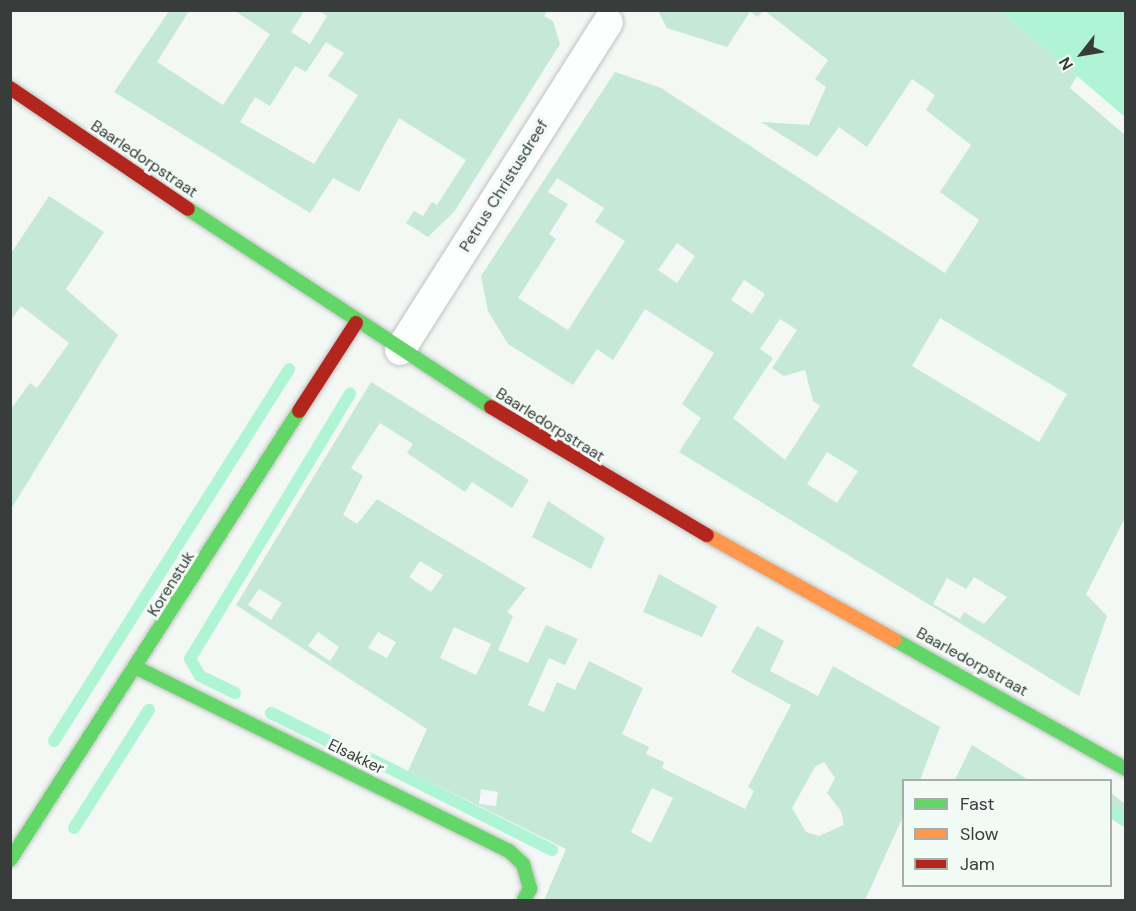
<!DOCTYPE html>
<html>
<head>
<meta charset="utf-8">
<style>
  body { margin:0 }
  #map { position:relative; width:1136px; height:911px; overflow:hidden; background:#f3f8f5; font-family:"DM Sans",sans-serif }
  div>[style] { position:absolute }
  .green>* { inset:0; background:#c6e8d7 }
  .water>* { inset:0; background:#aff4d5 }
  .stream>* { height:12px; margin:-6px; padding:0 6px; transform-origin:6px; border-radius:6px; background:#aff4d5 }
  .roads { filter:drop-shadow(0 0 2px #bfc2c0) drop-shadow(0 0 2px #bfc2c0) }
  .street>* { height:30px; margin:-15px; padding:0 15px; transform-origin:15px; border-radius:15px; background:#fdfefe }
  .fast>* { height:14px; margin:-7px; padding:0 7px; transform-origin:7px; border-radius:7px; background:#63d668 }
  .slow>* { height:14px; margin:-7px; padding:0 7px; transform-origin:7px; border-radius:7px; background:#ff974d }
  .jam>* { height:14px; margin:-7px; padding:0 7px; transform-origin:7px; border-radius:7px; background:#b3261e }
  span { translate:-50% -50%; white-space:nowrap; text-align:center; line-height:1.15; -webkit-text-stroke:6px #f1faf5; paint-order:stroke }
  .street-label { font-size:16px; color:#383c3a }
  .frame { position:absolute; inset:0; border:12px solid #383c3a; pointer-events:none }
  .legend { position:absolute; left:902px; top:779px; width:210px; height:108px; box-sizing:border-box; background:#f1faf5; border:2px solid #a7aeaa; margin:0; padding:8px 10px; list-style:none; font-size:18px; color:#383c3a }
  .legend li { display:flex; align-items:center; gap:12px; height:30px }
  .legend b { width:30px; border:2px solid #a7aeaa }
  .north { position:absolute; left:1052px; top:24px; width:60px; height:60px; -webkit-text-stroke:4px #f1faf5; paint-order:stroke; rotate:239deg; font-size:16px; font-weight:700; line-height:24px; text-align:center; color:#383c3a }
  .north::after { content:''; display:block; margin:auto; width:21px; height:27px; background:#383c3a; clip-path:polygon(50% 0,100% 100%,50% 72%,0 100%) }
</style>
</head>
<body>
<div id="map">
  <div class="green">
    <div style="clip-path:polygon(evenodd,169px 11px,189px 11px,157px 62px,223px 105px,270px 34px,235px 11px,304px 11px,291px 32px,310px 44px,327px 16px,319px 11px,548px 11px,544px 16px,553px 21px,560px 44px,454px 212px,428px 237px,406px 223px,414px 211px,423px 216px,432px 202px,437px 205px,466px 160px,399px 118px,359px 192px,333px 178px,310px 213px,114px 92px,169px 11px,326px 42px,344px 53px,328px 76px,358px 95px,314px 164px,240px 122px,255px 97px,270px 106px,295px 66px,306px 72px,326px 42px)"></div>
    <div style="clip-path:polygon(658px 11px,763px 11px,758px 17px,750px 12px,727px 47px,667px 28px)"></div>
    <div style="clip-path:polygon(evenodd,765px 11px,1001px 11px,1077px 76px,1070px 88px,1125px 135px,1125px 518px,1086px 594px,1107px 616px,1079px 696px,679px 452px,701px 418px,682px 404px,714px 353px,645px 309px,613px 360px,597px 349px,573px 385px,508px 344px,488px 311px,481px 276px,615px 72px,661px 88px,945px 273px,979px 220px,940px 192px,971px 145px,926px 110px,935px 95px,912px 79px,867px 147px,839px 127px,817px 157px,761px 122px,809px 125px,826px 87px,815px 79px,828px 60px,765px 11px,557px 178px,604px 208px,595px 222px,625px 241px,568px 330px,518px 298px,556px 239px,549px 234px,568px 204px,548px 192px,557px 178px,765px 11px,677px 243px,695px 256px,677px 283px,658px 270px,677px 243px,765px 11px,744px 280px,765px 294px,752px 314px,731px 300px,744px 280px,765px 11px,940px 318px,1067px 394px,1039px 442px,912px 366px,940px 318px,765px 11px,780px 319px,797px 330px,772px 368px,784px 376px,805px 370px,813px 401px,820px 406px,785px 460px,733px 418px,773px 358px,760px 349px,780px 319px,765px 11px,827px 452px,858px 471px,837px 503px,807px 484px,827px 452px,765px 11px,974px 577px,1007px 597px,984px 624px,964px 612px,960px 619px,933px 604px,947px 578px,966px 589px,974px 577px)"></div>
    <div style="clip-path:polygon(49px 196px,104px 232px,66px 289px,118px 335px,11px 509px,11px 409px,30px 383px,37px 388px,69px 343px,21px 306px,11px 320px,11px 253px)"></div>
    <div style="clip-path:polygon(evenodd,371px 382px,529px 480px,512px 508px,472px 482px,465px 492px,407px 453px,413px 444px,380px 423px,351px 468px,363px 476px,343px 515px,357px 524px,377px 499px,526px 588px,507px 612px,513px 616px,498px 650px,528px 663px,546px 625px,578px 639px,565px 665px,549px 658px,528px 705px,544px 712px,557px 682px,575px 690px,589px 661px,643px 688px,622px 734px,649px 747px,646px 754px,664px 762px,662px 768px,745px 809px,754px 791px,748px 787px,791px 705px,731px 672px,757px 626px,784px 641px,770px 671px,818px 696px,833px 666px,940px 727px,920px 780px,904px 780px,903px 817px,865px 900px,544px 900px,566px 849px,408px 771px,427px 729px,236px 605px,371px 382px,420px 561px,443px 575px,431px 592px,409px 577px,420px 561px,371px 382px,259px 589px,282px 603px,271px 620px,248px 605px,259px 589px,371px 382px,454px 627px,491px 644px,476px 675px,440px 658px,454px 627px,371px 382px,318px 632px,339px 647px,330px 661px,308px 646px,318px 632px,371px 382px,378px 632px,396px 642px,387px 658px,368px 648px,378px 632px,371px 382px,824px 762px,835px 778px,827px 793px,841px 811px,844px 825px,819px 836px,806px 832px,792px 808px,815px 767px,824px 762px,371px 382px,652px 788px,673px 798px,651px 843px,631px 832px,652px 788px,371px 382px,481px 789px,498px 792px,496px 806px,479px 804px,481px 789px)"></div>
    <div style="clip-path:polygon(548px 501px,605px 538px,591px 569px,532px 537px)"></div>
    <div style="clip-path:polygon(659px 574px,717px 606px,702px 637px,643px 612px)"></div>
    <div style="clip-path:polygon(972px 745px,1027px 779px,1028px 780px,955px 780px)"></div>
    <div style="clip-path:polygon(1111px 793px,1125px 804px,1125px 827px,1111px 817px)"></div>
  </div>
  <div class="water">
    <div style="clip-path:polygon(1001px 11px,1125px 11px,1125px 117px,1077px 76px)"></div>
  </div>
  <div class="stream">
    <div style="left:235px;top:693px;width:39px;rotate:-154deg"></div>
    <div style="left:200px;top:676px;width:20px;rotate:-120deg"></div>
    <div style="left:190px;top:659px;width:310px;rotate:-58.9deg"></div>
    <div style="left:271px;top:713px;width:64px;rotate:26.2deg"></div>
    <div style="left:54px;top:741px;width:440px;rotate:-57.7deg"></div>
    <div style="left:369px;top:758px;width:205px;rotate:26.7deg"></div>
    <div style="left:1110px;top:811px;width:19px;rotate:32deg"></div>
    <div style="left:74px;top:828px;width:140px;rotate:-57.6deg"></div>
  </div>
  <div class="roads">
    <div class="street">
      <div style="left:400px;top:350px;width:388px;rotate:-57.6deg"></div>
    </div>
    <div class="fast">
      <div style="left:188px;top:209px;width:362px;rotate:33.2deg"></div>
      <div style="left:895px;top:640px;width:265px;rotate:29.2deg"></div>
      <div style="left:137px;top:668px;width:415px;rotate:26.2deg"></div>
      <div style="left:509px;top:851px;width:19px;rotate:43deg"></div>
      <div style="left:523px;top:864px;width:26px;rotate:74deg"></div>
      <div style="left:530px;top:889px;width:13px;rotate:119deg"></div>
      <div style="left:10px;top:860px;width:534px;rotate:-57.23deg"></div>
    </div>
    <div class="slow">
      <div style="left:707px;top:535px;width:215px;rotate:29.2deg"></div>
    </div>
    <div class="jam">
      <div style="left:10px;top:88px;width:215px;rotate:34.2deg"></div>
      <div style="left:491px;top:407px;width:251px;rotate:30.7deg"></div>
      <div style="left:299px;top:411px;width:105px;rotate:-57.1deg"></div>
    </div>
  </div>
  <div class="street-label">
    <span style="left:144px;top:159px;rotate:34deg">Baarledorpstraat</span>
    <span style="left:504px;top:186px;rotate:-58deg">Petrus Christusdreef</span>
    <span style="left:550px;top:425px;rotate:32deg">Baarledorpstraat</span>
    <span style="left:171px;top:584px;rotate:-58deg">Korenstuk</span>
    <span style="left:972px;top:662px;rotate:29deg">Baarledorpstraat</span>
    <span style="left:356px;top:757px;rotate:26deg">Elsakker</span>
  </div>
  <div class="frame"></div>
  <ul class="legend">
  <li><b style="height:8px;background:#63d668"></b>Fast</li>
  <li><b style="height:8px;background:#ff974d"></b>Slow</li>
  <li><b style="height:8px;background:#b3261e"></b>Jam</li>
  </ul>
  <div class="north">N</div>
</div>
</body>
</html>
